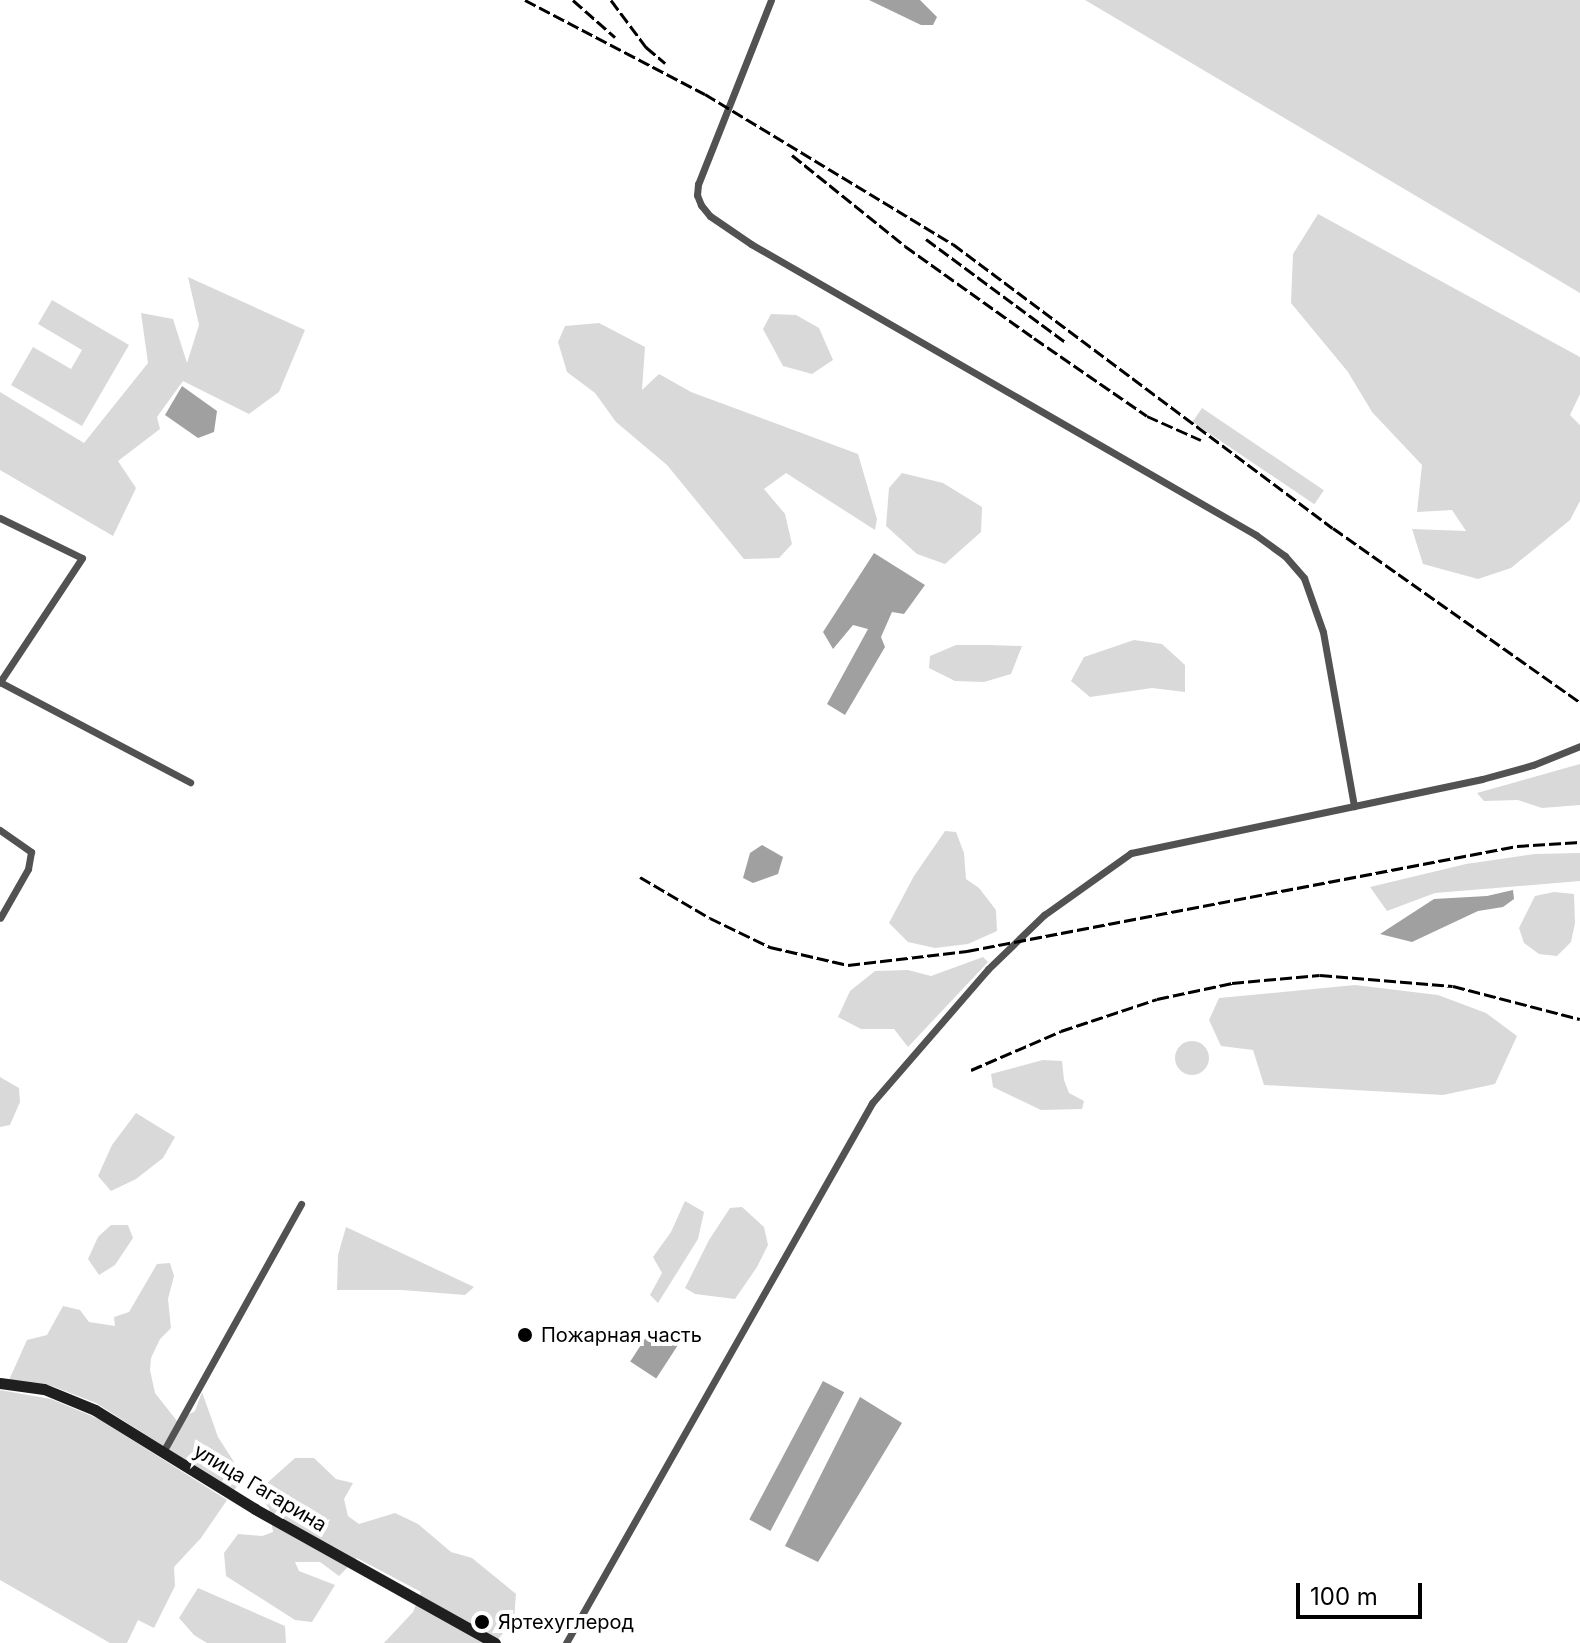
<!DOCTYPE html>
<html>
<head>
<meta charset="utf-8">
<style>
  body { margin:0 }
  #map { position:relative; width:1580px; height:1643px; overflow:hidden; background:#fff; font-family:Inter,sans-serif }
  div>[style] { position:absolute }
  .green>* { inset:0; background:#d9d9d9; transform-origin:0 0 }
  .round { border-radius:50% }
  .water>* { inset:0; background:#a0a0a0; transform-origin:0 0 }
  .minor>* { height:7px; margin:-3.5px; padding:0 3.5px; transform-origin:3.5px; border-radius:3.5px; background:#525252 }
  .secondary>* { height:11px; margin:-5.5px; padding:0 5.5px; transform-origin:5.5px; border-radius:5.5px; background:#1f1f1f }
  .rail>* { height:3px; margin-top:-1.5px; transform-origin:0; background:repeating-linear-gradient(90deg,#000 0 12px,transparent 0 16px) }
  .dots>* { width:22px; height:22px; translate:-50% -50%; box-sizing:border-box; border:4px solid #fff; border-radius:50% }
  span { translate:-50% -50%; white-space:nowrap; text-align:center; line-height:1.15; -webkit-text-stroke:8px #fff; paint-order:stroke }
  .poi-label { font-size:20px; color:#000 }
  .left { translate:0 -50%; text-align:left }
  .street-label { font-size:20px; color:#000 }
  .scale { position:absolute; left:1296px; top:1583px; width:126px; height:36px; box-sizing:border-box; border:4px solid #000; border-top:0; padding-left:10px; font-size:24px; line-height:28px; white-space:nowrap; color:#000; -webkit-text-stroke:6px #fff; paint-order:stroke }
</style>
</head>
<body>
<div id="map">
  <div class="green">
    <div style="clip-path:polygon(1085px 0,1580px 0,1580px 293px)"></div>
    <div style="clip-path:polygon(1318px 214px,1580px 357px,1580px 394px,1570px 415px,1580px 425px,1580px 501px,1570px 520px,1511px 568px,1478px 579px,1423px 564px,1412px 529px,1466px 531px,1452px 510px,1417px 512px,1422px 465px,1372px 412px,1348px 372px,1291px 303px,1293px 254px)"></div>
    <div style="clip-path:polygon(188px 277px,305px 330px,279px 392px,249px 414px,183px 381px,157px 417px,160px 429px,118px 461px,136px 488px,113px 536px,0 470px,0 392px,84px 443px,148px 363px,141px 313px,173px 319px,187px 363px,199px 325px)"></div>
    <div style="clip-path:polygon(52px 300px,129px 345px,82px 426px,11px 385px,33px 347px,71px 369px,82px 350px,38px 324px)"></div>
    <div style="clip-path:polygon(771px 314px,796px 315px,819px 328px,833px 360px,812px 374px,783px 366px,763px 329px)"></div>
    <div style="clip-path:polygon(599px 323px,645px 347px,642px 390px,659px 374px,691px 392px,858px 454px,877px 519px,875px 530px,786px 473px,764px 489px,785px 514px,792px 544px,779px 558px,744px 559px,667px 465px,616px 422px,595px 393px,567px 372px,558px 342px,565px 326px)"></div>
    <div style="left:1202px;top:408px;width:147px;height:17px;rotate:34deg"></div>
    <div style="clip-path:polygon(902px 473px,943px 483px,982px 507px,981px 532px,945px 564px,917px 554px,886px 526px,889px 488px)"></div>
    <div style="clip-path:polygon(1134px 640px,1162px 644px,1185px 665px,1185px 692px,1152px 688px,1090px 697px,1071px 681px,1084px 657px)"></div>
    <div style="clip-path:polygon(956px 645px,989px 645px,1022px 646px,1011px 674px,984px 682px,955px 681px,929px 668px,930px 656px)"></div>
    <div style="clip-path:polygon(1580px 764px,1580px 805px,1542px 808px,1518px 800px,1484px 801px,1477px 793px)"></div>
    <div style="clip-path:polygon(945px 831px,956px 832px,964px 853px,966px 879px,979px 888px,996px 910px,997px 931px,968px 944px,935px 948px,908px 942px,889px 923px,914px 876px)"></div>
    <div style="clip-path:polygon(1580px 853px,1580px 881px,1435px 893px,1387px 911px,1370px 887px,1466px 864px,1535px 854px)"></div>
    <div style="clip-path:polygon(1554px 892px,1574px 894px,1575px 923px,1571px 942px,1557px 956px,1539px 954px,1524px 943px,1519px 928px,1535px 896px)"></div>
    <div style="clip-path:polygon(983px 957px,988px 962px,908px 1047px,894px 1029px,861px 1029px,838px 1017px,850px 991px,875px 971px,908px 970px,931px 976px)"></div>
    <div style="clip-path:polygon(1355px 985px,1438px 995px,1486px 1013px,1517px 1036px,1495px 1084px,1443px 1095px,1264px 1085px,1253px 1050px,1221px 1046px,1209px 1020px,1219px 998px)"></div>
    <div class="round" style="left:1175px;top:1041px;width:34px;height:34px"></div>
    <div style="clip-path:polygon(1043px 1060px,1062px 1061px,1064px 1080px,1069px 1093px,1084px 1101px,1082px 1109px,1041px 1110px,993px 1087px,991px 1074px)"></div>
    <div style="clip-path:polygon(0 1077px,19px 1088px,20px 1102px,10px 1125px,0 1127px)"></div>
    <div style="clip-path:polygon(136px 1113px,175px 1137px,163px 1158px,136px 1179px,111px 1191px,98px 1176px,112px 1145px)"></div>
    <div style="clip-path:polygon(685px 1201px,704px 1212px,698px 1239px,658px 1303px,650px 1295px,662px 1273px,653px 1257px,671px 1232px)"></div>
    <div style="clip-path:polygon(742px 1207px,764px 1227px,768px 1245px,757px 1267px,735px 1299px,695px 1294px,685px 1288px,709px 1240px,730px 1208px)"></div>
    <div style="clip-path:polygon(111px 1225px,128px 1225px,133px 1238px,115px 1265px,99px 1275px,88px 1259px,98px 1237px)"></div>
    <div style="clip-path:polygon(346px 1227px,474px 1287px,465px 1295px,402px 1290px,337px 1290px,338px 1255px)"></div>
    <div style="clip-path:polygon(170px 1263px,174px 1276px,168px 1299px,171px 1328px,160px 1339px,151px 1358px,150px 1370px,155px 1393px,177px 1421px,195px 1411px,202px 1392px,218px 1437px,243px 1476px,234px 1491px,96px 1403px,52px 1386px,9px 1380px,27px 1340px,47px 1335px,63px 1306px,80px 1310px,89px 1322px,115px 1326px,114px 1317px,129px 1312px,157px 1264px)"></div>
    <div style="clip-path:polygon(0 1390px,51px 1399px,99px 1419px,227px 1500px,201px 1538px,174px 1567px,175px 1586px,154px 1628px,138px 1620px,127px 1643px,110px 1643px,0 1580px)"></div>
    <div style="clip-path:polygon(295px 1458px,314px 1458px,336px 1479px,353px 1483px,344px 1499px,348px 1516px,359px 1524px,395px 1513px,418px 1524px,451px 1552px,472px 1558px,516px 1594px,514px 1620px,495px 1643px,384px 1643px,413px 1612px,421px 1592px,357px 1558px,339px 1576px,320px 1562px,295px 1562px,299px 1571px,335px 1585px,312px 1622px,295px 1620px,226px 1576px,224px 1553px,238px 1534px,262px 1536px,273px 1532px,269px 1508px,256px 1493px)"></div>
    <div style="clip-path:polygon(198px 1588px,285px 1626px,286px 1643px,207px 1643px,194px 1635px,179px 1618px)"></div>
  </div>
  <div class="water">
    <div style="clip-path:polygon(869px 0,920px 0,937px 17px,933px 25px,921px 25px)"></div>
    <div style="clip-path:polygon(182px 386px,217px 411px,214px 432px,198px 438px,165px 415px)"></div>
    <div style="clip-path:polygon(874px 553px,925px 585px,904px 614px,892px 612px,881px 637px,885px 647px,845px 715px,827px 704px,868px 629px,853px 625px,833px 649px,823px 632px)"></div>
    <div style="clip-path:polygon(762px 845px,783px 857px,778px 874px,753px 883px,743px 878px,750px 853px)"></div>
    <div style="clip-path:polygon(1513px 890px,1514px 899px,1503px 907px,1478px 911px,1412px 942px,1380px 934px,1434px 899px,1487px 896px)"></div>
    <div style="left:652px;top:1328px;width:31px;height:40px;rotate:33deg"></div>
    <div style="left:823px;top:1381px;width:24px;height:157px;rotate:28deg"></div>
    <div style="clip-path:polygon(860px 1397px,902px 1423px,818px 1562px,785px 1546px)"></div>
  </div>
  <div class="minor">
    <div style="left:771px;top:0;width:198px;rotate:111.6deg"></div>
    <div style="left:698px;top:184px;width:11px;rotate:95deg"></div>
    <div style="left:697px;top:195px;width:11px;rotate:68deg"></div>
    <div style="left:701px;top:205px;width:14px;rotate:51deg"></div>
    <div style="left:710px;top:216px;width:50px;rotate:34.3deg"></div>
    <div style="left:751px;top:244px;width:583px;rotate:29.95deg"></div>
    <div style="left:1256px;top:535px;width:36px;rotate:36deg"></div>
    <div style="left:1285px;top:556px;width:29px;rotate:49deg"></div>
    <div style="left:1304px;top:578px;width:57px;rotate:70.6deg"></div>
    <div style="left:1323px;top:632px;width:177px;rotate:79.9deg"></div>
    <div style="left:0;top:518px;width:91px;rotate:26deg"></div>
    <div style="left:82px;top:558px;width:149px;rotate:123.5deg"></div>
    <div style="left:0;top:682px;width:215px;rotate:27.8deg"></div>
    <div style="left:0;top:830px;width:38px;rotate:35deg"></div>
    <div style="left:31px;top:852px;width:17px;rotate:100deg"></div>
    <div style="left:28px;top:869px;width:56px;rotate:119.7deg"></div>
    <div style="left:163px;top:1452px;width:284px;rotate:-60.9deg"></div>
    <div style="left:566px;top:1643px;width:621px;rotate:-60.46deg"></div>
    <div style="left:872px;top:1103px;width:177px;rotate:-49.1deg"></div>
    <div style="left:988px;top:969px;width:78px;rotate:-44deg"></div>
    <div style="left:1044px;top:915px;width:107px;rotate:-35.5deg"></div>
    <div style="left:1131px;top:853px;width:359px;rotate:-11.9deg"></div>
    <div style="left:1482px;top:779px;width:53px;rotate:-15.4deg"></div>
    <div style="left:1533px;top:765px;width:51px;rotate:-22deg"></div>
  </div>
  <div class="secondary">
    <div style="left:0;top:1383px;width:44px;rotate:7.8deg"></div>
    <div style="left:44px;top:1389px;width:55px;rotate:22.4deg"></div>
    <div style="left:95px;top:1410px;width:188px;rotate:31.7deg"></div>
    <div style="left:255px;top:1509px;width:275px;rotate:29.2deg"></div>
  </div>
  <div class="rail">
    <div style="left:525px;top:0;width:203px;rotate:27.6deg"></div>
    <div style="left:705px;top:94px;width:290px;rotate:31.2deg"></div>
    <div style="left:953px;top:244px;width:474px;rotate:36.8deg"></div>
    <div style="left:1333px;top:528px;width:302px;rotate:35.2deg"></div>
    <div style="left:573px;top:0;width:56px;rotate:41.4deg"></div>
    <div style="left:611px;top:0;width:59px;rotate:53.3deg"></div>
    <div style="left:646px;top:47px;width:25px;rotate:40deg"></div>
    <div style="left:792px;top:155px;width:145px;rotate:38.8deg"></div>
    <div style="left:905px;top:246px;width:158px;rotate:35.5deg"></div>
    <div style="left:1034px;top:338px;width:137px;rotate:34.6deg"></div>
    <div style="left:1147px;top:416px;width:59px;rotate:24deg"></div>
    <div style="left:926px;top:239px;width:172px;rotate:36.5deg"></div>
    <div style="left:640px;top:877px;width:81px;rotate:30.4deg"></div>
    <div style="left:710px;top:918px;width:67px;rotate:25.8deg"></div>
    <div style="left:770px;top:947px;width:80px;rotate:13deg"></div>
    <div style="left:848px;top:965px;width:120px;rotate:-6.7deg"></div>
    <div style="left:967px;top:951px;width:560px;rotate:-10.81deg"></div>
    <div style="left:1517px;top:846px;width:63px;rotate:-3.6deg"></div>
    <div style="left:971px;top:1070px;width:98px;rotate:-23.4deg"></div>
    <div style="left:1061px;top:1031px;width:101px;rotate:-18.4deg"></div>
    <div style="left:1157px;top:999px;width:77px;rotate:-12deg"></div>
    <div style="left:1232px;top:983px;width:88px;rotate:-5.2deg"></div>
    <div style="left:1320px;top:975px;width:133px;rotate:4.7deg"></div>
    <div style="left:1453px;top:986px;width:131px;rotate:14.6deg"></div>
  </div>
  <div class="dots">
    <div style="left:525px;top:1335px;background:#000"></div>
    <div style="left:482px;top:1622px;background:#000"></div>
  </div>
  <div class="poi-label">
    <span class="left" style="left:541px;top:1335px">Пожарная часть</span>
    <span class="left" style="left:498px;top:1622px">Яртехуглерод</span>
  </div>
  <div class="street-label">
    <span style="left:260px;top:1488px;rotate:31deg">улица Гагарина</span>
  </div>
  <div class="scale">100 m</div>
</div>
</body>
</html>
